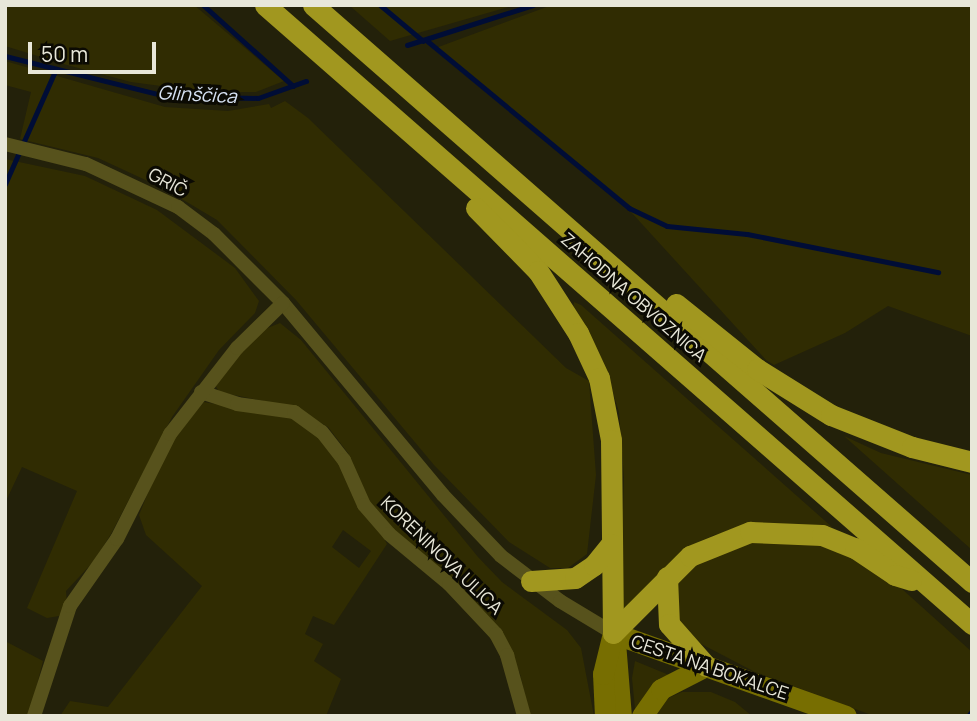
<!DOCTYPE html>
<html>
<head>
<meta charset="utf-8">
<style>
  body { margin:0 }
  #map { position:relative; width:977px; height:721px; overflow:hidden; background:#23210a; font-family:Manrope,sans-serif }
  div>[style] { position:absolute }
  .green>* { inset:0; background:#302c02 }
  .stream>* { height:5px; margin:-2.5px; padding:0 2.5px; transform-origin:2.5px; border-radius:2.5px; background:#000d36 }
  .street>* { height:14px; margin:-7px; padding:0 7px; transform-origin:7px; border-radius:7px; background:#57521c }
  .secondary>* { height:21px; margin:-10.5px; padding:0 10.5px; transform-origin:10.5px; border-radius:10.5px; background:#776e01 }
  .highway>* { height:21px; margin:-10.5px; padding:0 10.5px; transform-origin:10.5px; border-radius:10.5px; background:#a1971f }
  span { translate:-50% -50%; white-space:nowrap; text-align:center; line-height:1.15; -webkit-text-stroke:6px #0b0a03; paint-order:stroke }
  .street-label { font-size:18px; color:#e8e7d9 }
  .water-label { font-size:19px; color:#d7e2f3; font-style:italic }
  .frame { position:absolute; inset:0; border:7px solid #e8e7d9; pointer-events:none }
  .scale { position:absolute; left:28px; top:42px; width:128px; height:32px; box-sizing:border-box; border:4px solid #e8e7d9; border-top:0; padding-left:9px; font-size:21px; line-height:24px; white-space:nowrap; color:#e8e7d9; -webkit-text-stroke:5px #0b0a03; paint-order:stroke }
</style>
</head>
<body>
<div id="map">
  <div class="green">
    <div style="clip-path:polygon(5px 5px,194px 5px,284px 81px,256px 92px,206px 92px,131px 82px,67px 65px,5px 46px)"></div>
    <div style="clip-path:polygon(349px 5px,515px 5px,390px 41px)"></div>
    <div style="clip-path:polygon(552px 5px,972px 5px,972px 336px,888px 306px,845px 333px,774px 365px,766px 360px,631px 212px,433px 49px)"></div>
    <div style="clip-path:polygon(5px 61px,165px 107px,228px 111px,269px 104px,271px 108px,285px 101px,308px 118px,566px 368px,589px 381px,596px 475px,587px 554px,568px 568px,550px 568px,509px 542px,434px 465px,296px 300px,217px 220px,165px 189px,98px 158px,20px 139px,31px 92px,5px 85px)"></div>
    <div style="clip-path:polygon(5px 159px,85px 176px,157px 210px,235px 268px,259px 301px,255px 313px,219px 350px,172px 417px,111px 534px,94px 561px,66px 591px,67px 604px,59px 616px,47px 618px,27px 608px,77px 491px,22px 467px,5px 503px)"></div>
    <div style="clip-path:polygon(574px 302px,581px 305px,832px 527px,768px 523px,714px 535px,699px 542px,629px 609px,620px 608px,624px 478px,619px 412px,603px 362px,573px 308px)"></div>
    <div style="clip-path:polygon(280px 323px,301px 340px,478px 557px,502px 582px,567px 630px,581px 648px,594px 716px,530px 716px,520px 674px,501px 632px,412px 551px,369px 502px,348px 453px,328px 427px,293px 407px,219px 392px,214px 383px,229px 365px,265px 329px)"></div>
    <div style="clip-path:polygon(evenodd,204px 402px,295px 418px,309px 426px,334px 453px,387px 544px,334px 625px,313px 616px,305px 634px,323px 644px,314px 661px,341px 679px,326px 716px,60px 716px,70px 701px,108px 707px,202px 586px,146px 535px,139px 515px,167px 445px,204px 402px,343px 530px,371px 551px,359px 568px,332px 547px,343px 530px)"></div>
    <div style="clip-path:polygon(844px 436px,881px 453px,972px 475px,972px 550px)"></div>
    <div style="clip-path:polygon(743px 542px,822px 542px,892px 580px,972px 652px,972px 716px,874px 716px,755px 672px,684px 635px,672px 597px,680px 576px,688px 568px)"></div>
    <div style="clip-path:polygon(5px 641px,43px 661px,29px 716px,5px 716px)"></div>
    <div style="clip-path:polygon(635px 661px,669px 675px,635px 709px,632px 678px)"></div>
    <div style="clip-path:polygon(682px 692px,711px 692px,735px 702px,752px 716px,656px 716px,666px 699px)"></div>
  </div>
  <div class="stream">
    <div style="left:203px;top:5px;width:121px;rotate:42deg"></div>
    <div style="left:380px;top:5px;width:56px;rotate:39.9deg"></div>
    <div style="left:426px;top:40px;width:264px;rotate:39.6deg"></div>
    <div style="left:629px;top:208px;width:42px;rotate:25.3deg"></div>
    <div style="left:667px;top:226px;width:80px;rotate:5.7deg"></div>
    <div style="left:747px;top:234px;width:195px;rotate:11.3deg"></div>
    <div style="left:407px;top:45px;width:132px;rotate:-17.6deg"></div>
    <div style="left:5px;top:56px;width:165px;rotate:14deg"></div>
    <div style="left:165px;top:96px;width:93px;rotate:1.2deg"></div>
    <div style="left:258px;top:98px;width:51px;rotate:-19.5deg"></div>
    <div style="left:5px;top:184px;width:126px;rotate:-66.1deg"></div>
    <div style="left:968px;top:716px;width:6px;rotate:-51deg"></div>
  </div>
  <div class="street">
    <div style="left:5px;top:144px;width:83px;rotate:13.9deg"></div>
    <div style="left:86px;top:164px;width:102px;rotate:25.1deg"></div>
    <div style="left:178px;top:207px;width:45px;rotate:36.9deg"></div>
    <div style="left:214px;top:234px;width:98px;rotate:45deg"></div>
    <div style="left:283px;top:303px;width:250px;rotate:50.2deg"></div>
    <div style="left:443px;top:495px;width:84px;rotate:46.4deg"></div>
    <div style="left:501px;top:556px;width:74px;rotate:37.3deg"></div>
    <div style="left:560px;top:601px;width:62px;rotate:31.1deg"></div>
    <div style="left:201px;top:392px;width:38px;rotate:18deg"></div>
    <div style="left:237px;top:404px;width:58px;rotate:8deg"></div>
    <div style="left:294px;top:412px;width:34px;rotate:36deg"></div>
    <div style="left:322px;top:432px;width:36px;rotate:52deg"></div>
    <div style="left:344px;top:460px;width:49px;rotate:66deg"></div>
    <div style="left:364px;top:505px;width:38px;rotate:49deg"></div>
    <div style="left:389px;top:534px;width:78px;rotate:39.8deg"></div>
    <div style="left:449px;top:584px;width:69px;rotate:46.8deg"></div>
    <div style="left:496px;top:634px;width:24px;rotate:62deg"></div>
    <div style="left:507px;top:655px;width:63px;rotate:74.4deg"></div>
    <div style="left:34px;top:716px;width:116px;rotate:-71.9deg"></div>
    <div style="left:70px;top:606px;width:82px;rotate:-55deg"></div>
    <div style="left:117px;top:539px;width:118px;rotate:-63.2deg"></div>
    <div style="left:170px;top:434px;width:109px;rotate:-52.1deg"></div>
    <div style="left:237px;top:348px;width:64px;rotate:-44.4deg"></div>
  </div>
  <div class="secondary">
    <div style="left:613px;top:633px;width:247px;rotate:19.6deg"></div>
    <div style="left:615px;top:642px;width:74px;rotate:85.4deg"></div>
    <div style="left:605px;top:716px;width:42px;rotate:-92.7deg"></div>
    <div style="left:603px;top:674px;width:42px;rotate:-76.3deg"></div>
    <div style="left:642px;top:716px;width:33px;rotate:-55deg"></div>
    <div style="left:661px;top:689px;width:51px;rotate:-27.1deg"></div>
  </div>
  <div class="highway">
    <div style="left:265px;top:5px;width:940px;rotate:41.2deg"></div>
    <div style="left:313px;top:5px;width:876px;rotate:41.2deg"></div>
    <div style="left:476px;top:208px;width:88px;rotate:45.5deg"></div>
    <div style="left:538px;top:271px;width:74px;rotate:57.2deg"></div>
    <div style="left:578px;top:333px;width:50px;rotate:65deg"></div>
    <div style="left:599px;top:378px;width:63px;rotate:79deg"></div>
    <div style="left:611px;top:440px;width:193px;rotate:89.4deg"></div>
    <div style="left:676px;top:304px;width:104px;rotate:38.7deg"></div>
    <div style="left:757px;top:369px;width:87px;rotate:31.9deg"></div>
    <div style="left:831px;top:415px;width:87px;rotate:21.6deg"></div>
    <div style="left:912px;top:447px;width:62px;rotate:14deg"></div>
    <div style="left:667px;top:577px;width:47px;rotate:87.6deg"></div>
    <div style="left:669px;top:624px;width:56px;rotate:48.6deg"></div>
    <div style="left:531px;top:581px;width:44px;rotate:-3.9deg"></div>
    <div style="left:575px;top:578px;width:23px;rotate:-34deg"></div>
    <div style="left:594px;top:565px;width:27px;rotate:-51deg"></div>
    <div style="left:613px;top:633px;width:109px;rotate:-45deg"></div>
    <div style="left:690px;top:556px;width:65px;rotate:-21.8deg"></div>
    <div style="left:750px;top:532px;width:72px;rotate:2.4deg"></div>
    <div style="left:822px;top:535px;width:35px;rotate:22deg"></div>
    <div style="left:855px;top:548px;width:48px;rotate:34deg"></div>
    <div style="left:895px;top:575px;width:17px;rotate:17deg"></div>
  </div>
  <div class="street-label">
    <span style="left:168px;top:182px;rotate:28deg">GRIČ</span>
    <span style="left:634px;top:297px;rotate:41deg">ZAHODNA OBVOZNICA</span>
    <span style="left:442px;top:555px;rotate:44deg">KORENINOVA ULICA</span>
    <span style="left:710px;top:667px;rotate:19deg">CESTA NA BOKALCE</span>
  </div>
  <div class="water-label">
    <span style="left:197px;top:95px;rotate:3deg">Glinščica</span>
  </div>
  <div class="frame"></div>
  <div class="scale">50 m</div>
</div>
</body>
</html>
